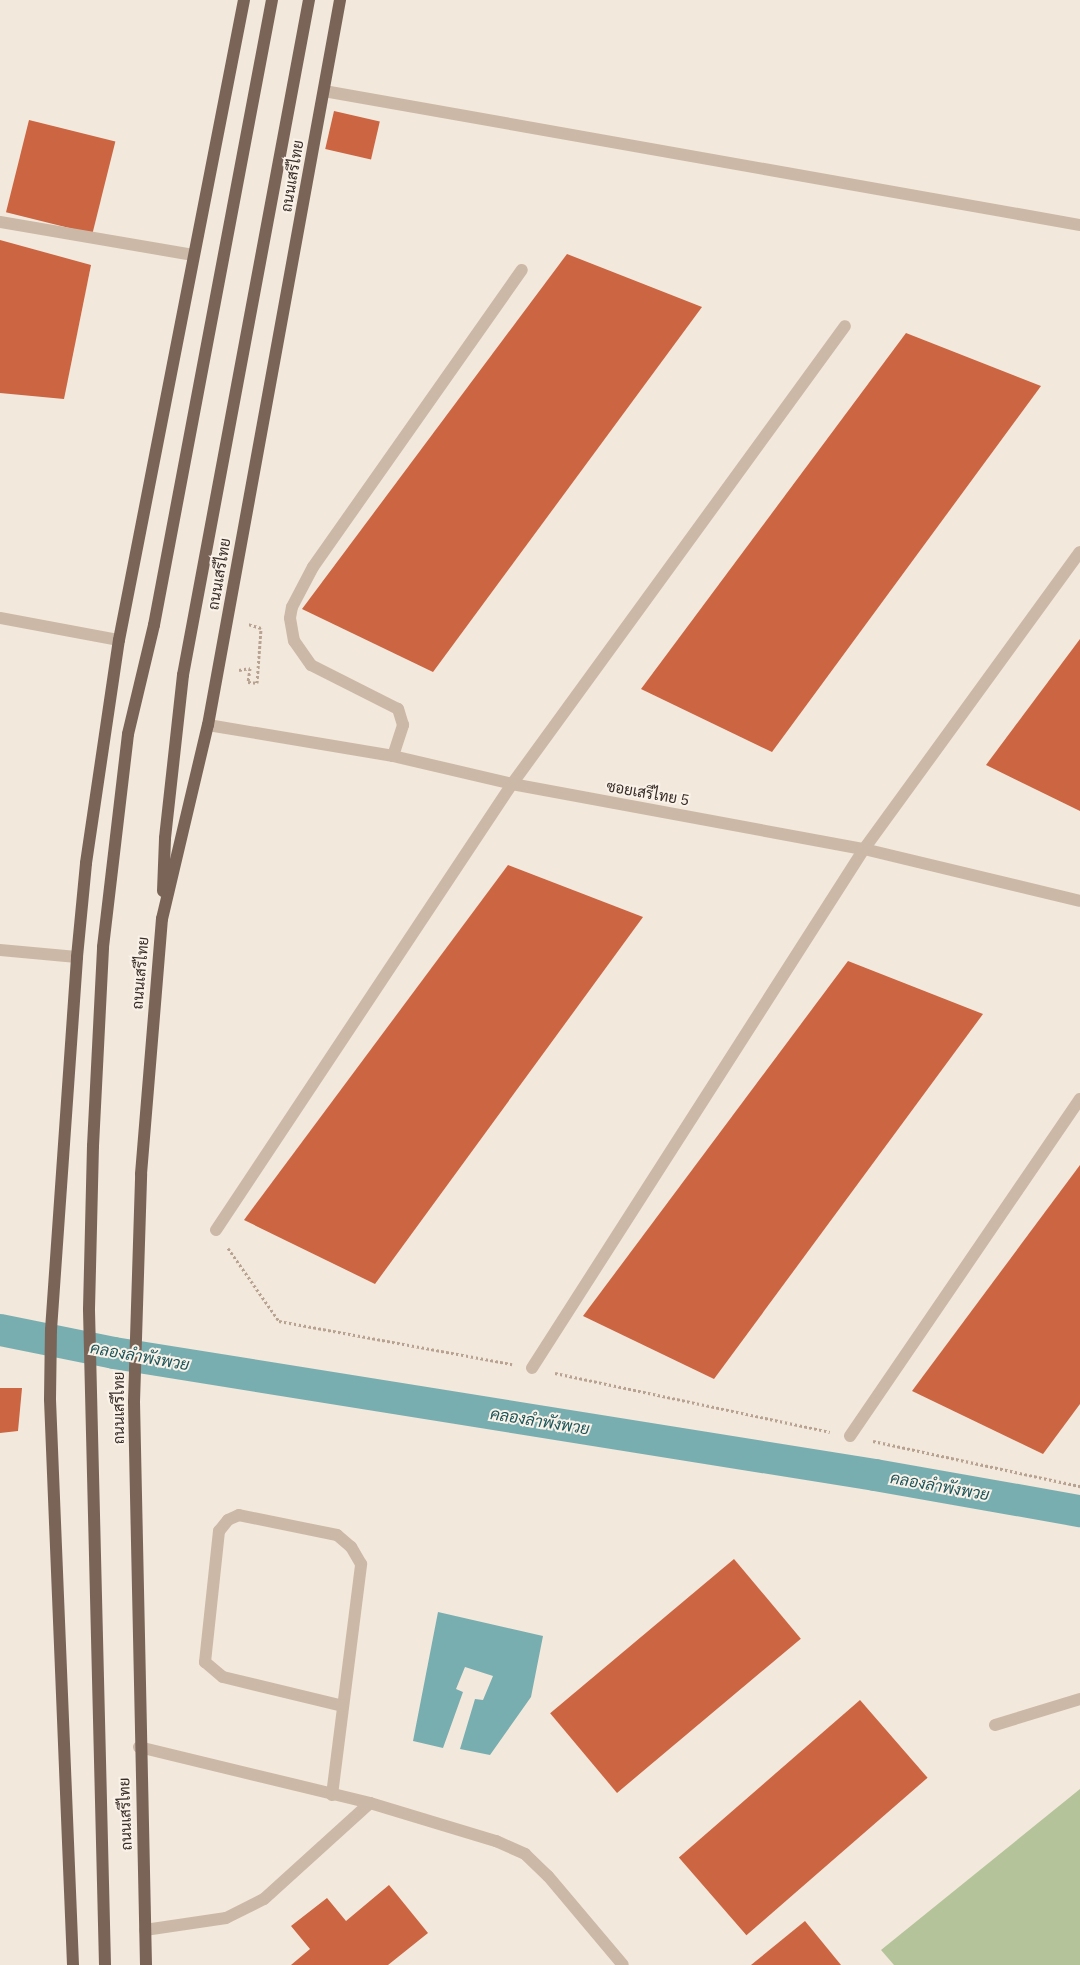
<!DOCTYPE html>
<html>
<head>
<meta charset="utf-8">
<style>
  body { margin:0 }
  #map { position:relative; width:1080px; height:1965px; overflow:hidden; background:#f3e8dc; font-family:"IBM Plex Sans",Sarabun,sans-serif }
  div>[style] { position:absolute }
  .green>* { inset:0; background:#b5c39b }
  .water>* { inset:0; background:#79aeb1 }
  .canal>* { height:32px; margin:-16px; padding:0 16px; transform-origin:16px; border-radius:16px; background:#79aeb1 }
  .building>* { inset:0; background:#cb6542; transform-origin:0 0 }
  .path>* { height:3px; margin-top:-1.5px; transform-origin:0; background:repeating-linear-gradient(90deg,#b8a291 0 2.5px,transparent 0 5px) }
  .minor>* { height:12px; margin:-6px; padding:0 6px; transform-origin:6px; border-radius:6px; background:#ccb8a7 }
  .major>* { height:12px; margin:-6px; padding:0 6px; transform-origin:6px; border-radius:6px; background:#7a6458 }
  span { translate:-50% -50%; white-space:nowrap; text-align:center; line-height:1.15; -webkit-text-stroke:4px #faf2e8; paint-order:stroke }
  .street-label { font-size:15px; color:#382d28 }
  .water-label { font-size:16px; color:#1b565b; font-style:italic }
</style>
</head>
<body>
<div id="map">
  <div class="green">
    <div style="clip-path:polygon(1080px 1789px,1080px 1965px,894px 1965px,881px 1950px)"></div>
  </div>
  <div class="water">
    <div style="clip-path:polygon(438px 1612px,543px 1636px,531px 1697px,490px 1755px,460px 1749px,475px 1699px,483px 1700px,493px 1676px,465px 1667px,456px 1689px,463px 1692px,443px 1748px,413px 1741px)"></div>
  </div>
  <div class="canal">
    <div style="left:0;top:1330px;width:116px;rotate:11.4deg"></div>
    <div style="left:114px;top:1353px;width:771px;rotate:9.11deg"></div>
    <div style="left:875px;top:1475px;width:208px;rotate:10deg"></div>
  </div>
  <div class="building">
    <div style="left:334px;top:111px;width:47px;height:39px;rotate:13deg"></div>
    <div style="left:29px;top:120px;width:89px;height:95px;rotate:14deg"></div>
    <div style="clip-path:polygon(0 240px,91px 265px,64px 399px,0 393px)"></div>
    <div style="clip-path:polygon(567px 254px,702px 307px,433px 672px,302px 609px)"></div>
    <div style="clip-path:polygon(906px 333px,1041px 386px,772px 752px,641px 689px)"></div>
    <div style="clip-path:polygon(1080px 639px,1080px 811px,986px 765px)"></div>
    <div style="clip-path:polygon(508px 865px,643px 917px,375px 1284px,244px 1220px)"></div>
    <div style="clip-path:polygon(848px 961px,983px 1014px,714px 1379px,583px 1316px)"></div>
    <div style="clip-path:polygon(1080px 1165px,1080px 1404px,1043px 1454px,912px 1391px)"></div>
    <div style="clip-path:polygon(0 1388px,22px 1388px,18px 1431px,0 1433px)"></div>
    <div style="left:734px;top:1559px;width:104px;height:240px;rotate:50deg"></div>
    <div style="left:860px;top:1700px;width:103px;height:240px;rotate:49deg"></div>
    <div style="clip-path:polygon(389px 1885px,428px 1933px,388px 1965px,291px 1965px,310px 1949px,291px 1926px,327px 1898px,346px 1921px)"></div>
    <div style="clip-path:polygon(805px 1921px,841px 1965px,751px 1965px)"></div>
  </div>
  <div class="path">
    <div style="left:239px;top:670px;width:11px;rotate:-10deg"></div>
    <div style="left:250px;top:668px;width:14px;rotate:98deg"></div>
    <div style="left:248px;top:682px;width:9px;rotate:6deg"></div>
    <div style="left:257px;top:683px;width:55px;rotate:-85.8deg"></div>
    <div style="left:261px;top:628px;width:14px;rotate:-163deg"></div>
    <div style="left:228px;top:1248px;width:89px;rotate:55.1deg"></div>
    <div style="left:279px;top:1321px;width:237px;rotate:10.5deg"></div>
    <div style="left:555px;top:1373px;width:281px;rotate:12.1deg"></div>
    <div style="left:873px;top:1441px;width:212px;rotate:12.3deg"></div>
  </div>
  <div class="minor">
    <div style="left:324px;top:91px;width:768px;rotate:10.05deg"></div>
    <div style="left:0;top:222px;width:196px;rotate:9.7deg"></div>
    <div style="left:0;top:618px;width:121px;rotate:10.5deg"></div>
    <div style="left:208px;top:725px;width:188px;rotate:9.5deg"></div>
    <div style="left:393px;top:756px;width:122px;rotate:13.2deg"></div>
    <div style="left:512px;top:784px;width:358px;rotate:10.5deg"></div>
    <div style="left:864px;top:849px;width:222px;rotate:13.5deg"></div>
    <div style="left:393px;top:756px;width:33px;rotate:-72deg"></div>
    <div style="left:403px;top:725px;width:17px;rotate:-107deg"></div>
    <div style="left:398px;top:709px;width:97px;rotate:-153.2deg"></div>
    <div style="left:311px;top:665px;width:29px;rotate:-125deg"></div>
    <div style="left:294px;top:641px;width:23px;rotate:-100deg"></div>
    <div style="left:290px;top:618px;width:11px;rotate:-80deg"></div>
    <div style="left:292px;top:607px;width:45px;rotate:-62.3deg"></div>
    <div style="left:313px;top:567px;width:363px;rotate:-54.9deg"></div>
    <div style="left:0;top:950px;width:77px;rotate:5.2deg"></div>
    <div style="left:216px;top:1230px;width:535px;rotate:-56.43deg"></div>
    <div style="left:512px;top:784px;width:566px;rotate:-53.98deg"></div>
    <div style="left:532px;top:1368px;width:616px;rotate:-57.39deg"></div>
    <div style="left:864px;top:849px;width:367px;rotate:-54deg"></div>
    <div style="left:850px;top:1436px;width:408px;rotate:-55.7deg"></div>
    <div style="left:995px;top:1725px;width:89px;rotate:-17deg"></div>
    <div style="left:139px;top:1747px;width:238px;rotate:13.6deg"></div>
    <div style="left:370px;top:1803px;width:132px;rotate:16.8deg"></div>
    <div style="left:496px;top:1841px;width:32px;rotate:24deg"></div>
    <div style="left:525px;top:1854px;width:32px;rotate:44deg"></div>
    <div style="left:548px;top:1876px;width:116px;rotate:49.9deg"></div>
    <div style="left:332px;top:1795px;width:233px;rotate:-82.8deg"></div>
    <div style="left:361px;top:1564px;width:20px;rotate:-120deg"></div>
    <div style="left:351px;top:1547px;width:18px;rotate:-139deg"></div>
    <div style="left:337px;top:1535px;width:100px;rotate:-168.5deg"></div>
    <div style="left:239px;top:1515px;width:12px;rotate:156deg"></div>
    <div style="left:228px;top:1520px;width:14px;rotate:129deg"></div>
    <div style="left:219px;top:1531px;width:132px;rotate:96.1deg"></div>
    <div style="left:205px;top:1662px;width:23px;rotate:40deg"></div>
    <div style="left:223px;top:1677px;width:123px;rotate:13.6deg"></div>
    <div style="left:145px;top:1930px;width:82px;rotate:-8.4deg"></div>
    <div style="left:226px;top:1918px;width:42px;rotate:-26.6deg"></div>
    <div style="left:264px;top:1899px;width:143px;rotate:-42.2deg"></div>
  </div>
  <div class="major">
    <div style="left:163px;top:891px;width:53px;rotate:-87.8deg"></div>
    <div style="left:165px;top:838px;width:164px;rotate:-83.7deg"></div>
    <div style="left:183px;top:675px;width:687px;rotate:-79.43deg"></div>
    <div style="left:73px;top:1965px;width:566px;rotate:-92.33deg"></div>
    <div style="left:50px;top:1399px;width:69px;rotate:-89.2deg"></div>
    <div style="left:51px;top:1330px;width:374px;rotate:-86deg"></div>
    <div style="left:77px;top:957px;width:94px;rotate:-84.5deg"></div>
    <div style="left:86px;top:863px;width:225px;rotate:-81.6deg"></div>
    <div style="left:119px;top:640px;width:652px;rotate:-78.95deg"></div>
    <div style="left:105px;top:1965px;width:656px;rotate:-91.4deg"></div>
    <div style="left:89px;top:1309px;width:163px;rotate:-88.6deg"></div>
    <div style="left:93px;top:1146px;width:199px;rotate:-87.1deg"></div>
    <div style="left:103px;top:947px;width:214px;rotate:-83.3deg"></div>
    <div style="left:128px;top:734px;width:112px;rotate:-76.6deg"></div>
    <div style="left:154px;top:625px;width:636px;rotate:-79.31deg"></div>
    <div style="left:146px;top:1965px;width:563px;rotate:-91.22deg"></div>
    <div style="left:134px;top:1402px;width:228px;rotate:-88.2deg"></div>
    <div style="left:141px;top:1174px;width:256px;rotate:-85.3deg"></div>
    <div style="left:162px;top:919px;width:199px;rotate:-76.7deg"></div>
    <div style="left:208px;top:725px;width:737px;rotate:-79.68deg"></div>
  </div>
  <div class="street-label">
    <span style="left:292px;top:176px;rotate:-80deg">ถนนเสรีไทย</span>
    <span style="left:219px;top:574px;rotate:-80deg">ถนนเสรีไทย</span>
    <span style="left:648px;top:793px;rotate:10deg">ซอยเสรีไทย 5</span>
    <span style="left:140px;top:973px;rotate:-85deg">ถนนเสรีไทย</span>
    <span style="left:119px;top:1408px;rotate:-90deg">ถนนเสรีไทย</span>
    <span style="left:125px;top:1814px;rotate:-92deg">ถนนเสรีไทย</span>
  </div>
  <div class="water-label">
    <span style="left:140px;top:1356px;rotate:10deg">คลองลำพังพวย</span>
    <span style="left:540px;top:1421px;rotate:9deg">คลองลำพังพวย</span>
    <span style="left:940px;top:1486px;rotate:10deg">คลองลำพังพวย</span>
  </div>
</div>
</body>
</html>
